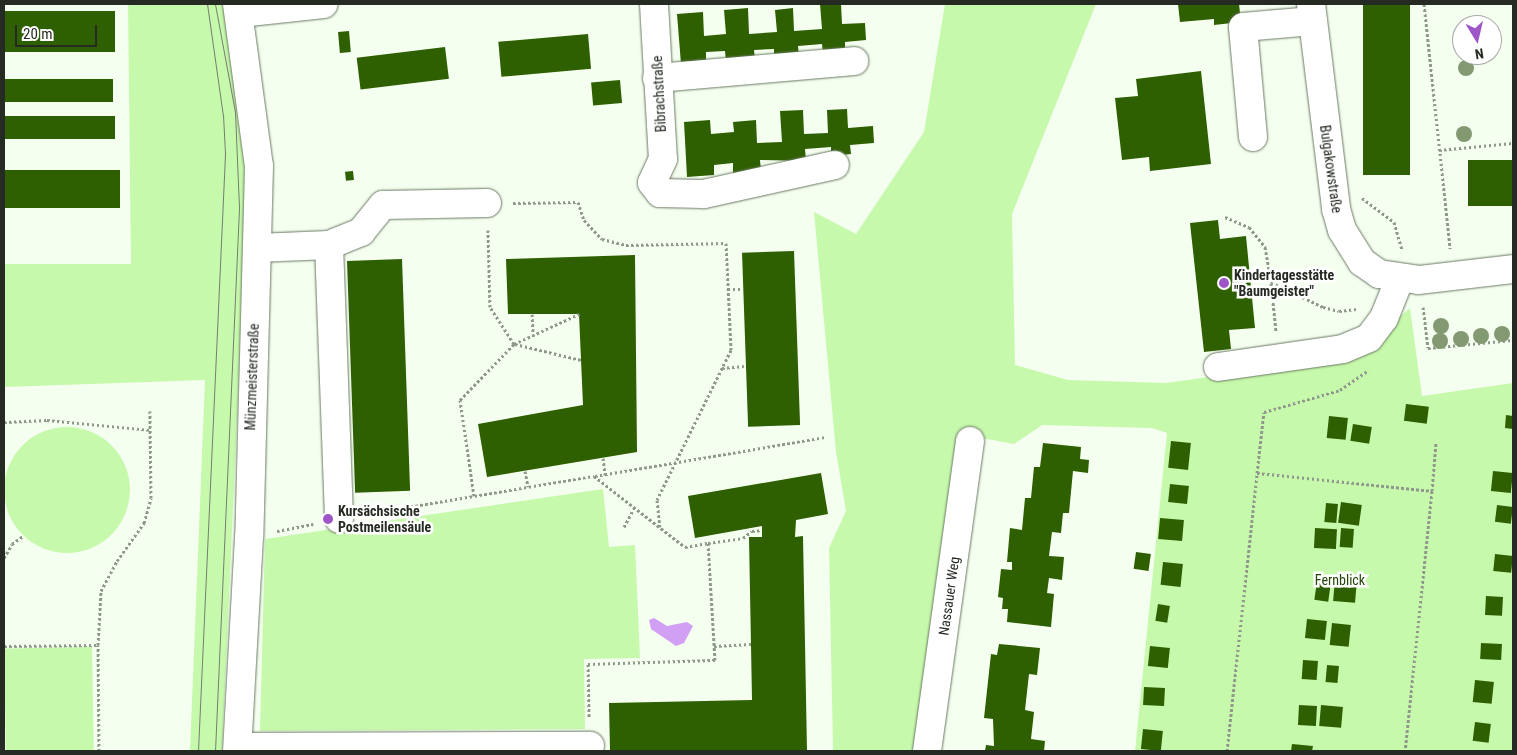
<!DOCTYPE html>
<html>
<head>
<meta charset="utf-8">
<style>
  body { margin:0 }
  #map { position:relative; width:1517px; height:755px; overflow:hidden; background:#f5fff0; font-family:"Roboto Condensed",sans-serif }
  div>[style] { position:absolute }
  .green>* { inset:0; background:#c7f9ac; transform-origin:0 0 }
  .round { border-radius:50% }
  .water>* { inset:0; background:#d19ff3 }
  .building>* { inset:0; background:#2e5f00; transform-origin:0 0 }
  .path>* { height:3px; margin-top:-1.5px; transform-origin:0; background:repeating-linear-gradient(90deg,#90988c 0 2.5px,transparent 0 5px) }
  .roads { filter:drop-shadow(0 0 1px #6a7963) drop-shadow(0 0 1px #6a7963) }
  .minor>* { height:28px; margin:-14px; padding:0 14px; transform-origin:14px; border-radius:14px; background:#fff }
  .tram>* { height:1px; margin:-0.5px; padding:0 0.5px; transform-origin:0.5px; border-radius:0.5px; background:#757d71 }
  .trees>* { width:16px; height:16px; margin:-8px; border-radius:50%; background:#829971 }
  .dots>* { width:14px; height:14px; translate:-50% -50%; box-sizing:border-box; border:2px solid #fff; border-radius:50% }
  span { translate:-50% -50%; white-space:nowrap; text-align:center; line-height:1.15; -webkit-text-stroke:5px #fff; paint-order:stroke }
  .street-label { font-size:14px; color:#252b22 }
  .poi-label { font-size:14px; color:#252b22; font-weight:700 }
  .left { translate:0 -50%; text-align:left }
  .park-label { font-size:14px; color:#234609 }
  .frame { position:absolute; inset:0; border:5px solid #252b22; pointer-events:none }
  .north { position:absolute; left:1452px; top:15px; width:50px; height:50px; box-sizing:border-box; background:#fff; border:1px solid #a8aaa7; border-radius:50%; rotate:171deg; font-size:14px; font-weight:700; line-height:20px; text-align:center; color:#252b22 }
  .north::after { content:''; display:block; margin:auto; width:18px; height:22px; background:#9e55c8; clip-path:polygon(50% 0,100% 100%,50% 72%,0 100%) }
  .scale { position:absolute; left:15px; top:25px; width:82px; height:22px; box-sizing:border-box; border:2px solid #252b22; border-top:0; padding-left:6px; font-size:15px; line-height:18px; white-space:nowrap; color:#252b22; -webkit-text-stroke:4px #fff; paint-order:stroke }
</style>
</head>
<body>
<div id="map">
  <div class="green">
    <div style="clip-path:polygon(128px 4px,223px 4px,244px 124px,245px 242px,222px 751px,190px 751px,205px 380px,4px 387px,4px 264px,131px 264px)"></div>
    <div style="clip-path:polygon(945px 4px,1096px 4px,1012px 214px,1015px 365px,1068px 380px,1166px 383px,1321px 361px,1360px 351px,1410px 308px,1422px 396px,1513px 383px,1513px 751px,1135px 751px,1167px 433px,1152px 428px,1042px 425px,1014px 444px,965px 435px,925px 751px,833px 751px,829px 548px,846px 511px,836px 452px,814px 212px,856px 234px,924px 132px)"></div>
    <div class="round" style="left:4px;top:427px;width:126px;height:126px"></div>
    <div style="clip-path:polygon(603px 489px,609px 547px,635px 545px,640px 658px,584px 659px,585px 729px,260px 731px,265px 539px)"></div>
    <div style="left:92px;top:647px;width:104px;height:88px;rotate:89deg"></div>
  </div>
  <div class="water">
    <div style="clip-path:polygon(654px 618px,667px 626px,687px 622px,693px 626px,684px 643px,676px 646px,651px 629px,649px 620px)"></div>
  </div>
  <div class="building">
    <div style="clip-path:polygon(820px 4px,841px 4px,842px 24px,865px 23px,866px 40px,845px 42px,845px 52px,823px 53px,822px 44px,798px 46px,799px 56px,774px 57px,774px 49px,754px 50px,755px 60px,726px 62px,725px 51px,706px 52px,706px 62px,681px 64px,677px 14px,703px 12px,704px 36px,726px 34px,724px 10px,748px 8px,749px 34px,777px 32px,775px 10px,793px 8px,794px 31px,822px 29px)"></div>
    <div style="clip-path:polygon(1178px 4px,1239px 4px,1241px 22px,1214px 25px,1214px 19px,1180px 22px)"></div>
    <div style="left:1363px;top:4px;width:47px;height:171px"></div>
    <div style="left:4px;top:11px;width:111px;height:41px"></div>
    <div style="left:349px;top:31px;width:21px;height:11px;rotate:85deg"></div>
    <div style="left:588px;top:34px;width:35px;height:90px;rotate:85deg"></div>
    <div style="left:445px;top:47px;width:32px;height:89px;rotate:83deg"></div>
    <div style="clip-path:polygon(1201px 71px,1211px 164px,1150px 171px,1149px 157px,1122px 160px,1115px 98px,1138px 96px,1136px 79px)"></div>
    <div style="left:4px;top:79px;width:109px;height:23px"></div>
    <div style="left:620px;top:80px;width:23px;height:29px;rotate:85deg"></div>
    <div style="clip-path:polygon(847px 109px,848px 128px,873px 126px,874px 143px,850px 145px,851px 154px,831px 156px,831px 147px,805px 149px,806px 161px,760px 160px,761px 171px,733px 173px,733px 163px,714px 165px,714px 175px,687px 177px,684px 122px,710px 120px,711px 134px,734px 132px,733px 122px,756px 120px,757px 143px,782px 142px,780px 111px,803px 110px,804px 134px,828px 133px,827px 110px)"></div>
    <div style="left:115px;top:116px;width:23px;height:111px;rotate:90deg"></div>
    <div style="left:1513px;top:160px;width:46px;height:45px;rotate:90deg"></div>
    <div style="left:120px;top:170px;width:38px;height:116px;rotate:90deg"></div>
    <div style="left:353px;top:171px;width:9px;height:8px;rotate:84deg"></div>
    <div style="clip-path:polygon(1218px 220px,1220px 239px,1246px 236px,1255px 328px,1229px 330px,1231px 349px,1204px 352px,1190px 223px)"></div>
    <div style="left:794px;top:251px;width:174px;height:52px;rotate:88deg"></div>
    <div style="clip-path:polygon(635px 255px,637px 452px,487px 477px,478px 424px,583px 405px,579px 314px,508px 314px,506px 259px)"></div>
    <div style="left:402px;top:259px;width:232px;height:55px;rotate:88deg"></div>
    <div style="left:1406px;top:404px;width:23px;height:17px;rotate:7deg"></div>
    <div style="clip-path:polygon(1506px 415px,1513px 416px,1513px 429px,1505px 428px)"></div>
    <div style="left:1329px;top:416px;width:19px;height:22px;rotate:6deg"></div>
    <div style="left:1353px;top:424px;width:19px;height:17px;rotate:9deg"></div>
    <div style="left:1171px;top:441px;width:20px;height:27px;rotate:6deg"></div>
    <div style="clip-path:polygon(1043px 443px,1081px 447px,1080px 459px,1089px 460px,1088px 473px,1073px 471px,1069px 513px,1063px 513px,1061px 533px,1052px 532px,1049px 556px,1064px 557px,1062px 580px,1049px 578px,1047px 593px,1054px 594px,1051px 627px,1007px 622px,1008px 609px,1002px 609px,1003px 598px,998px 597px,1001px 569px,1012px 570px,1012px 562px,1007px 562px,1010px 528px,1022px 530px,1025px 498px,1031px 498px,1034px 467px,1040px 467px)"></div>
    <div style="left:1493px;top:471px;width:20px;height:20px;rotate:6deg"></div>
    <div style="clip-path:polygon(821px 473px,828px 514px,796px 520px,795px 537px,803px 536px,807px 751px,610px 751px,609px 703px,752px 700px,749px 537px,762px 537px,762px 526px,695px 538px,688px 496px)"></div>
    <div style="left:1170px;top:484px;width:19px;height:18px;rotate:6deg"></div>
    <div style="left:1341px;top:502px;width:21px;height:21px;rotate:8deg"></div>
    <div style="left:1326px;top:503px;width:12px;height:19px;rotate:5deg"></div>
    <div style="left:1497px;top:505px;width:16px;height:17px;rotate:7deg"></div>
    <div style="left:1160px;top:518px;width:24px;height:21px;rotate:5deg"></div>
    <div style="left:1315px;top:528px;width:22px;height:20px;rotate:3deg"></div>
    <div style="left:1341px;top:528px;width:13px;height:19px;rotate:4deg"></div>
    <div style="left:1136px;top:552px;width:15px;height:17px;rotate:8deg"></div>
    <div style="left:1495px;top:554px;width:18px;height:17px;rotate:6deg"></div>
    <div style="left:1163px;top:562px;width:20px;height:23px;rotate:6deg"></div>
    <div style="left:1335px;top:579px;width:22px;height:22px;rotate:5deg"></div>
    <div style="left:1317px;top:581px;width:14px;height:19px;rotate:8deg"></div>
    <div style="left:1486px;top:596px;width:17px;height:19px;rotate:3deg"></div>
    <div style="left:1158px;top:604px;width:12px;height:17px;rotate:9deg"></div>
    <div style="left:1307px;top:619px;width:20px;height:19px;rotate:6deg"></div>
    <div style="left:1332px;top:623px;width:19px;height:22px;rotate:6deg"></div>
    <div style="left:1481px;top:643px;width:21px;height:16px;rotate:3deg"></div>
    <div style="clip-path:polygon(999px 644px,1040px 648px,1037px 675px,1029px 674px,1025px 710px,1034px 712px,1031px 739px,1045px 741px,1044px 751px,985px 751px,986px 745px,994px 746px,993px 719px,984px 718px,991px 654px,997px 655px)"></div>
    <div style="left:1150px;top:646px;width:20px;height:20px;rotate:6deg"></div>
    <div style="left:1303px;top:660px;width:15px;height:19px;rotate:4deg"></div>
    <div style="left:1327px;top:665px;width:12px;height:17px;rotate:5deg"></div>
    <div style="left:1475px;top:680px;width:19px;height:22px;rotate:6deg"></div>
    <div style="left:1144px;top:687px;width:21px;height:18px;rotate:3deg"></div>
    <div style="left:1299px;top:705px;width:18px;height:20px;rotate:3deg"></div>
    <div style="left:1321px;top:705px;width:22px;height:21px;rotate:5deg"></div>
    <div style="left:1475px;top:722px;width:16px;height:19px;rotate:7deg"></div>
    <div style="left:1143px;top:729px;width:20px;height:20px;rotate:6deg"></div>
    <div style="clip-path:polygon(1292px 744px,1313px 746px,1312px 751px,1291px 751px)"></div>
  </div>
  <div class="path">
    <div style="left:1424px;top:4px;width:246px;rotate:83.9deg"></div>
    <div style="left:1439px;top:150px;width:74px;rotate:-5.4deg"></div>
    <div style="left:1362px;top:198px;width:40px;rotate:37deg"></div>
    <div style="left:1394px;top:222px;width:29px;rotate:74deg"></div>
    <div style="left:513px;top:203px;width:65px;rotate:-0.9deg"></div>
    <div style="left:578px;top:202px;width:19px;rotate:72deg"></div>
    <div style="left:584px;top:220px;width:26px;rotate:47deg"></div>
    <div style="left:602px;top:239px;width:25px;rotate:14deg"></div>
    <div style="left:626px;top:245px;width:100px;rotate:-1.1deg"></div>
    <div style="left:726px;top:243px;width:107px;rotate:87.3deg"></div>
    <div style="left:731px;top:350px;width:167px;rotate:116.3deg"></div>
    <div style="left:657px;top:500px;width:27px;rotate:84deg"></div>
    <div style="left:1225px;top:217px;width:26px;rotate:23deg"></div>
    <div style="left:1249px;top:227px;width:26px;rotate:51deg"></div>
    <div style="left:1265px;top:247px;width:36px;rotate:80deg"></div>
    <div style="left:1271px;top:282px;width:58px;rotate:25.7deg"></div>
    <div style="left:1323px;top:307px;width:16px;rotate:14deg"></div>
    <div style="left:1339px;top:311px;width:17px;rotate:-7deg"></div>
    <div style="left:1271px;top:283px;width:48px;rotate:84.1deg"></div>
    <div style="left:728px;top:289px;width:15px"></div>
    <div style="left:1423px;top:307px;width:41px;rotate:83deg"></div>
    <div style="left:1428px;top:348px;width:85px;rotate:-5.4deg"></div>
    <div style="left:532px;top:314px;width:18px;rotate:87deg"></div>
    <div style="left:514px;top:344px;width:72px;rotate:-24.8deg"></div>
    <div style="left:515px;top:344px;width:68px;rotate:13.6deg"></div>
    <div style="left:722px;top:368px;width:22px;rotate:-5deg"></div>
    <div style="left:4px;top:422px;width:43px;rotate:-2.7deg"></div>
    <div style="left:47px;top:420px;width:103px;rotate:5.5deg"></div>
    <div style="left:603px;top:458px;width:17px;rotate:83deg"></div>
    <div style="left:525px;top:471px;width:16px;rotate:79deg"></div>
    <div style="left:1257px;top:473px;width:61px;rotate:-83.5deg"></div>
    <div style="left:1264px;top:412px;width:79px;rotate:-16.1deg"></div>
    <div style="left:1340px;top:390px;width:35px;rotate:-35deg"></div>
    <div style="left:595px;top:476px;width:233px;rotate:-9.6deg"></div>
    <div style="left:1432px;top:491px;width:49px;rotate:-85.3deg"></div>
    <div style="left:474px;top:496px;width:97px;rotate:-98.3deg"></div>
    <div style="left:460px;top:400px;width:78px;rotate:-46deg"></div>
    <div style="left:514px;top:344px;width:44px;rotate:-123deg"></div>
    <div style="left:490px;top:307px;width:77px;rotate:-91.5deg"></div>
    <div style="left:366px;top:514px;width:231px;rotate:-9.5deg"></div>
    <div style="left:594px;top:476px;width:115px;rotate:38deg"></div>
    <div style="left:685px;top:547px;width:23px;rotate:-10deg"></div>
    <div style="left:708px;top:543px;width:117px;rotate:86.6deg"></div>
    <div style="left:715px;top:660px;width:127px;rotate:178.2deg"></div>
    <div style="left:588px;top:664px;width:54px;rotate:88.9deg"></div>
    <div style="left:624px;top:527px;width:21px;rotate:-62deg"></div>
    <div style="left:277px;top:531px;width:37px;rotate:-11deg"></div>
    <div style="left:708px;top:543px;width:35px;rotate:-8deg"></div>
    <div style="left:743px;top:538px;width:11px;rotate:-38deg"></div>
    <div style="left:752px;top:531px;width:10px;rotate:-6deg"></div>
    <div style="left:4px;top:558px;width:16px;rotate:-60deg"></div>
    <div style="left:12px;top:544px;width:14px;rotate:-36deg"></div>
    <div style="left:4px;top:646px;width:94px;rotate:-0.6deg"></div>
    <div style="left:714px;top:646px;width:37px;rotate:-3deg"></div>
    <div style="left:99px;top:751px;width:106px;rotate:-90.5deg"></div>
    <div style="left:98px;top:645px;width:54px;rotate:-86.8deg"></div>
    <div style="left:101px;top:591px;width:34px;rotate:-62deg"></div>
    <div style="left:117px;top:561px;width:47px;rotate:-54.6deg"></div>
    <div style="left:144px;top:523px;width:26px;rotate:-74deg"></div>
    <div style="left:151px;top:498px;width:87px;rotate:-90.7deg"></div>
    <div style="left:1227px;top:751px;width:280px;rotate:-83.8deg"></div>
    <div style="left:1257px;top:473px;width:176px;rotate:5.9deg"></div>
    <div style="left:1432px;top:491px;width:261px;rotate:95.9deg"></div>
  </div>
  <div class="roads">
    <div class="minor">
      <div style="left:237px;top:4px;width:163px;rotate:82.3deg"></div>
      <div style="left:259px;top:166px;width:371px;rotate:91.5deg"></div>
      <div style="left:249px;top:537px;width:214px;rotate:93.2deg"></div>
      <div style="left:654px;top:4px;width:155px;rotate:86.7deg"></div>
      <div style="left:663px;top:159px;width:26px;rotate:115deg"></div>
      <div style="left:652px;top:183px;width:13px;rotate:51deg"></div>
      <div style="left:660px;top:193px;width:44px;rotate:1.3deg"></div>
      <div style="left:704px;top:194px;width:134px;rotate:-12.5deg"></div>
      <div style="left:1311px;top:4px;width:207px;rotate:83deg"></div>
      <div style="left:1336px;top:209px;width:22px;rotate:74deg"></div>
      <div style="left:1342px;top:230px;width:38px;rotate:58deg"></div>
      <div style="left:1362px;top:262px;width:21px;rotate:35deg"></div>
      <div style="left:1379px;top:274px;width:40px;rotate:8.5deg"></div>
      <div style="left:1419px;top:280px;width:95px;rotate:-6.7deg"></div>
      <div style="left:240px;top:13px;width:84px;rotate:-6.1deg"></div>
      <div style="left:657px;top:78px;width:198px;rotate:-4.9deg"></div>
      <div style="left:1253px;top:137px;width:110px;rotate:-95.2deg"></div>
      <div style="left:1243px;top:27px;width:70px;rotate:-4.9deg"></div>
      <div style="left:329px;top:245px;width:274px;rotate:87.9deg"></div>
      <div style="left:257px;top:248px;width:72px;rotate:-2.4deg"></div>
      <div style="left:329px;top:245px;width:35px;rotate:-22deg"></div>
      <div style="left:361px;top:232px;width:35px;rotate:-51deg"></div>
      <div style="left:383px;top:205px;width:104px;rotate:-1.1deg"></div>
      <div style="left:1218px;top:367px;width:126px;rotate:-8.2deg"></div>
      <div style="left:1343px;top:349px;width:28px;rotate:-23deg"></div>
      <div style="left:1369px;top:338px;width:25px;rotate:-53deg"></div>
      <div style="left:1384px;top:318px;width:43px;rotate:-68.2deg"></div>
      <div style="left:238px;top:747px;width:352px;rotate:-0.2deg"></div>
      <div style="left:927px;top:751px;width:313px;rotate:-82.1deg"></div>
    </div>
  </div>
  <div class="tram">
    <div style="left:215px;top:4px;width:110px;rotate:79.5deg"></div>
    <div style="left:235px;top:112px;width:96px;rotate:87.6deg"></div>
    <div style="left:239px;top:208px;width:544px;rotate:92.53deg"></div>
    <div style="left:198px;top:751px;width:599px;rotate:-87.41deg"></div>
    <div style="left:225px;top:153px;width:37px;rotate:-93deg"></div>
    <div style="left:223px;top:116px;width:113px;rotate:-98.1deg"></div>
  </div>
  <div class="trees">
    <div style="left:1466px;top:68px"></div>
    <div style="left:1464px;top:134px"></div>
    <div style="left:1441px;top:326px"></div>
    <div style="left:1502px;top:334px"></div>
    <div style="left:1481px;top:336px"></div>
    <div style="left:1461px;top:339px"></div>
    <div style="left:1440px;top:341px"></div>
  </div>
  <div class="dots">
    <div style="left:1224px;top:283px;background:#9e55c8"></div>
    <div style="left:328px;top:519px;background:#9e55c8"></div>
  </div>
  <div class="street-label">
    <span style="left:659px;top:94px;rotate:-93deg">Bibrachstraße</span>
    <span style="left:1331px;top:169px;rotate:82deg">Bulgakowstraße</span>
    <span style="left:252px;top:377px;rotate:-88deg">Münzmeisterstraße</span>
    <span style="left:949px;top:596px;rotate:-82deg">Nassauer Weg</span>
  </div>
  <div class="poi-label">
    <span class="left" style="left:1234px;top:283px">Kindertagesstätte<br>"Baumgeister"</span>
    <span class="left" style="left:338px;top:519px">Kursächsische<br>Postmeilensäule</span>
  </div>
  <div class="park-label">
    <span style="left:1340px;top:580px">Fernblick</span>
  </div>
  <div class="frame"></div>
  <div class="north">N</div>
  <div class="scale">20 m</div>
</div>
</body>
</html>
